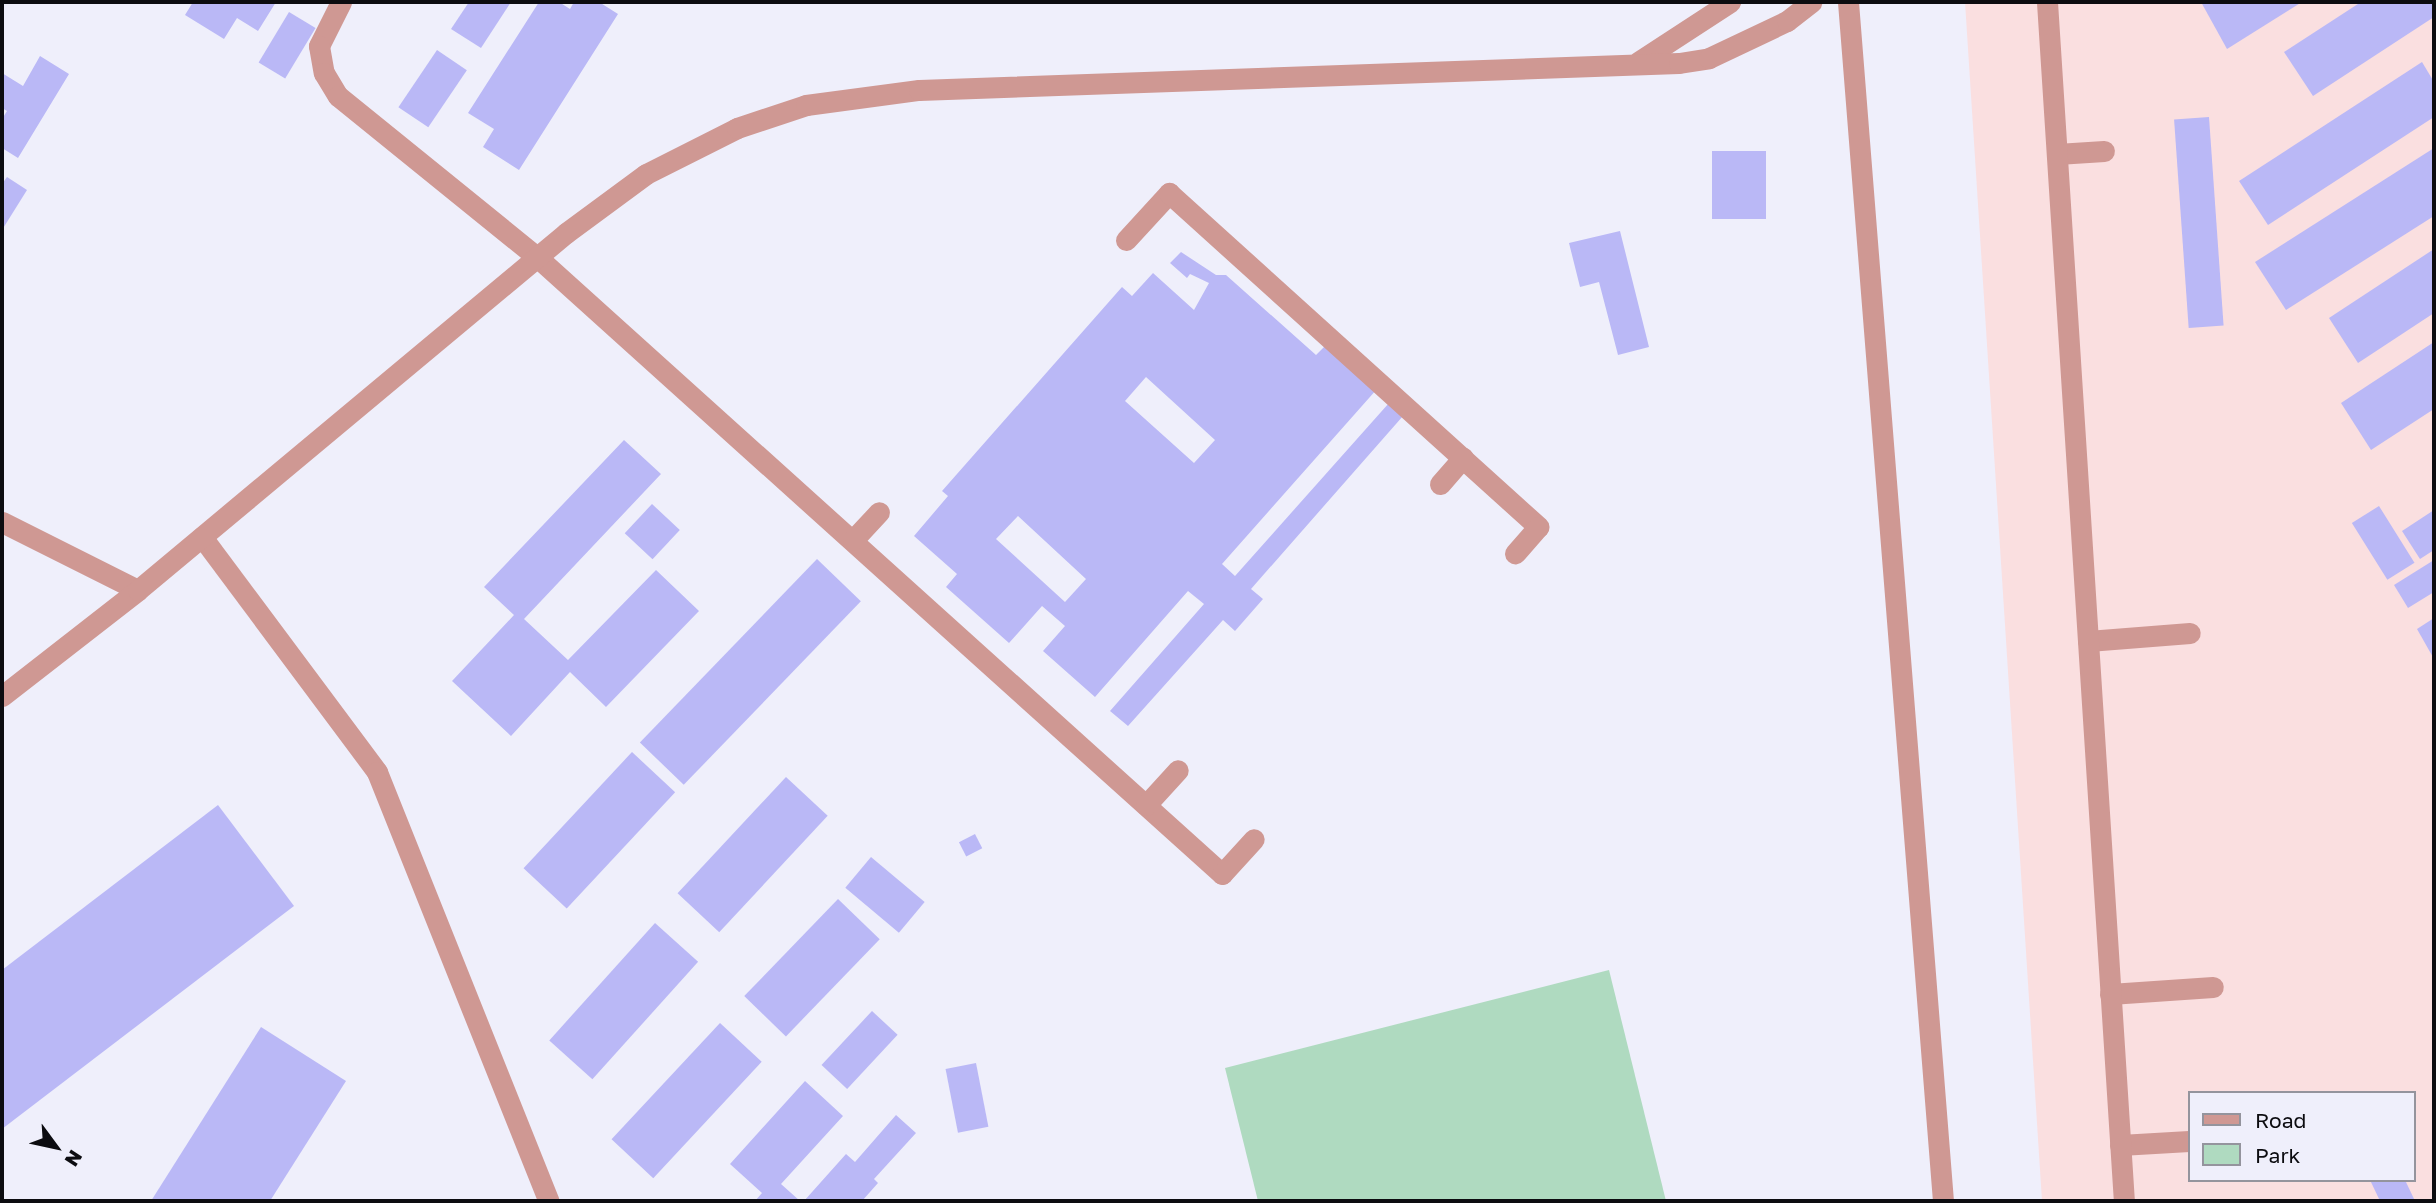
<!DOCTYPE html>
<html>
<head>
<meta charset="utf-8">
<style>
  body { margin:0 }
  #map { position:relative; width:2436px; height:1203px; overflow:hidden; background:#efeffb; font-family:"Golos Text",sans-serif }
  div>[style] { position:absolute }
  .education>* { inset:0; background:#fadfe0 }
  .green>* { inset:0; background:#afdac0 }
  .building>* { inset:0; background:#bab8f6; transform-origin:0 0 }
  .lane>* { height:21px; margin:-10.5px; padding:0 10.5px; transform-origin:10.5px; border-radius:10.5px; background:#cf9893 }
  .street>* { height:21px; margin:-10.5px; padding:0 10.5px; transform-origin:10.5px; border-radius:10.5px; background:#cf9893 }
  span { translate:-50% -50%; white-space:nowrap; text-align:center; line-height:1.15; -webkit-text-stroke:5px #efeffb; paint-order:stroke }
  .frame { position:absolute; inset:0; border:4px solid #0c0c10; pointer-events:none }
  .legend { position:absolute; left:2188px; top:1091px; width:228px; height:91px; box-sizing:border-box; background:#efeffb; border:2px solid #94949d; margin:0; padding:9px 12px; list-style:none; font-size:21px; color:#0c0c10 }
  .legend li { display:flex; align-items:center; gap:14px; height:35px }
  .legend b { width:35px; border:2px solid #94949d }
  .north { position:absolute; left:21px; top:1112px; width:70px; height:70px; -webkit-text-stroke:5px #efeffb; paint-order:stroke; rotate:123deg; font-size:19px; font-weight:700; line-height:28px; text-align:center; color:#0c0c10 }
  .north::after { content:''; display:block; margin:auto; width:24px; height:32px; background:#0c0c10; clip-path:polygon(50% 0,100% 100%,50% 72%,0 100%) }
</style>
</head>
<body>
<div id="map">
  <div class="education">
    <div style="clip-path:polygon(evenodd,1965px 2px,2434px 2px,2434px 1201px,2042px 1201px,1965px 2px,2189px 1093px,2413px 1093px,2413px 1180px,2189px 1180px,2189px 1093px)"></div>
  </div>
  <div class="green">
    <div style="clip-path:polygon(1609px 970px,1666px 1201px,1258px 1201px,1225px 1068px)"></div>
  </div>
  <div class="building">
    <div style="clip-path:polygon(193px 2px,276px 2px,258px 31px,237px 18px,224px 39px,185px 15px)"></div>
    <div style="clip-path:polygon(469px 2px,511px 2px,481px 48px,451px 29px)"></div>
    <div style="clip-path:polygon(539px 2px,559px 2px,570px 9px,574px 2px,599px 2px,618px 14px,519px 170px,483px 147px,494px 129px,468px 113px)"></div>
    <div style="clip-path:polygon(2201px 2px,2302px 2px,2227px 49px)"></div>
    <div style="clip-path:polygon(2361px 2px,2434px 2px,2434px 17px,2313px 96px,2284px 52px)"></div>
    <div style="left:289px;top:12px;width:31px;height:59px;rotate:31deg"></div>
    <div style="left:437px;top:50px;width:36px;height:69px;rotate:34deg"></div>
    <div style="clip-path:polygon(40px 56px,69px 74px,18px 158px,2px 148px,2px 119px,7px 111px,2px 108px,2px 73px,23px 86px)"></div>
    <div style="clip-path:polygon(2422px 62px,2434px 82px,2434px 117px,2268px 225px,2239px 181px)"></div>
    <div style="left:2209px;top:117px;width:209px;height:35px;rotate:86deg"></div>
    <div style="clip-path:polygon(2434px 148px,2434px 216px,2286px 310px,2255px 262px)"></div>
    <div style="left:1712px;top:151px;width:54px;height:68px"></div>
    <div style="clip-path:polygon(7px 177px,27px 190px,2px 230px,2px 184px)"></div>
    <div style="clip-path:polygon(1620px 231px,1649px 347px,1618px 355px,1599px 282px,1580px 287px,1569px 243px)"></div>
    <div style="clip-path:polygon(2434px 249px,2434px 313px,2358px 363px,2329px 318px)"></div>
    <div style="clip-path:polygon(evenodd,1181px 252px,1216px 275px,1226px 275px,1316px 355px,1327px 344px,1377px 389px,1222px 564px,1235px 576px,1389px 403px,1403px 416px,1251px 589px,1263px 599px,1235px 631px,1223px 620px,1128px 726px,1110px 711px,1204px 604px,1188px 591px,1095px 697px,1043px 651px,1065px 626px,1042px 606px,1009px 643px,946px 587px,957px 574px,914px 536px,948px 496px,942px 491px,1122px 287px,1132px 296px,1153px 273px,1194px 310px,1209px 283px,1190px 274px,1187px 278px,1170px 263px,1181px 252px,1146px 377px,1215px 440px,1194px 463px,1125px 401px,1146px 377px,1181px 252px,1018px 516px,1086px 579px,1065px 602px,996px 539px,1018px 516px)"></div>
    <div style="clip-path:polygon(2434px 342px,2434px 409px,2371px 450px,2341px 403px)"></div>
    <div style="clip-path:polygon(624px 440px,661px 474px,524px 619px,568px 660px,656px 570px,699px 611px,606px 707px,570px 672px,511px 736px,452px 681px,514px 615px,484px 587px)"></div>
    <div style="left:652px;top:504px;width:38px;height:40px;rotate:43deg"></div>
    <div style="left:2379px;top:506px;width:67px;height:32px;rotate:58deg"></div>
    <div style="clip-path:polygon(2434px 510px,2434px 550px,2420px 559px,2402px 531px)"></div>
    <div style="left:817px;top:559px;width:61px;height:255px;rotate:44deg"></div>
    <div style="clip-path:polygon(2434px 560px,2434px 592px,2408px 608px,2394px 585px)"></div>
    <div style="clip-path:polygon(2434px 618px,2434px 659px,2417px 629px)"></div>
    <div style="left:632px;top:752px;width:59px;height:159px;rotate:43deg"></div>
    <div style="left:786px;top:777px;width:57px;height:159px;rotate:43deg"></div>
    <div style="clip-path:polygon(218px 805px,294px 906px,2px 1129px,2px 970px)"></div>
    <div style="left:975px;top:834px;width:16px;height:18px;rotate:63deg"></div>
    <div style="left:871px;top:857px;width:70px;height:40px;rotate:40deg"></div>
    <div style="left:838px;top:899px;width:58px;height:135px;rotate:44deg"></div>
    <div style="left:655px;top:923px;width:58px;height:158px;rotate:42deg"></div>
    <div style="left:872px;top:1011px;width:35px;height:74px;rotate:43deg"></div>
    <div style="left:720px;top:1023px;width:57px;height:159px;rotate:43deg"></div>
    <div style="clip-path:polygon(261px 1027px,346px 1081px,270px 1201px,151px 1201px)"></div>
    <div style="left:976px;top:1063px;width:65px;height:31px;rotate:79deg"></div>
    <div style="clip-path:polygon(805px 1081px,843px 1116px,781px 1184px,800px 1201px,755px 1201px,762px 1193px,730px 1164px)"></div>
    <div style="clip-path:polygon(896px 1115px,916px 1133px,874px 1179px,878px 1183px,862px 1201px,804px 1201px,846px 1154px,855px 1162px)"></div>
    <div style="clip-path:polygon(2370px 1180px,2405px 1180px,2415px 1201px,2380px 1201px)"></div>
  </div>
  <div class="lane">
    <div style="left:341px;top:2px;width:49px;rotate:116.6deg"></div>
    <div style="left:319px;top:46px;width:27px;rotate:80deg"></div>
    <div style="left:324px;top:73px;width:27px;rotate:59deg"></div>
    <div style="left:338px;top:96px;width:256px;rotate:39deg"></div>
    <div style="left:537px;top:257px;width:922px;rotate:42.01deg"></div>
    <div style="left:1222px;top:874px;width:47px;rotate:-47.6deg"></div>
    <div style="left:2057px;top:154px;width:47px;rotate:-3.7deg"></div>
    <div style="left:1126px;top:240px;width:64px;rotate:-47.5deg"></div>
    <div style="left:1169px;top:193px;width:498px;rotate:42.1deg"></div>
    <div style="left:1538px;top:527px;width:35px;rotate:131deg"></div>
    <div style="left:1440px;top:484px;width:35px;rotate:-49deg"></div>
    <div style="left:202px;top:537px;width:293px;rotate:53.3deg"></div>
    <div style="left:377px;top:772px;width:462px;rotate:68.2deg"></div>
    <div style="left:853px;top:540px;width:38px;rotate:-47deg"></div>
    <div style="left:2088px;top:641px;width:102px;rotate:-4.5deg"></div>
    <div style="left:1146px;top:805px;width:47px;rotate:-47.6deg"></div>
    <div style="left:2110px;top:994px;width:103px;rotate:-3.9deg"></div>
    <div style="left:2120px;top:1145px;width:69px;rotate:-3.3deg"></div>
  </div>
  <div class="street">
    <div style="left:1848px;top:2px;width:1203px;rotate:85.47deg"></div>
    <div style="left:2047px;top:2px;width:1201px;rotate:86.33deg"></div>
    <div style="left:1638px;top:62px;width:110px;rotate:-33.1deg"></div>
    <div style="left:2px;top:522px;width:152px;rotate:26.6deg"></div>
    <div style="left:2px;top:696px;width:172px;rotate:-37.9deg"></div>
    <div style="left:138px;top:590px;width:557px;rotate:-39.83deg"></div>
    <div style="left:566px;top:233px;width:99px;rotate:-36.4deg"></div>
    <div style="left:646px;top:174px;width:102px;rotate:-26.8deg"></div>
    <div style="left:737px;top:128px;width:73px;rotate:-18.4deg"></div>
    <div style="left:806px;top:105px;width:114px;rotate:-7.6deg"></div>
    <div style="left:919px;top:90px;width:760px;rotate:-2.03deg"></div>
    <div style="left:1679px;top:63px;width:30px;rotate:-9deg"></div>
    <div style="left:1709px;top:58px;width:86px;rotate:-25.4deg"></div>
    <div style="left:1787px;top:21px;width:31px;rotate:-38deg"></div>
  </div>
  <div class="frame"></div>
  <ul class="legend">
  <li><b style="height:9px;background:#cf9893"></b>Road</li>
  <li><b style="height:19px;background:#afdac0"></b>Park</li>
  </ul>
  <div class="north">N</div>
</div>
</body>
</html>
